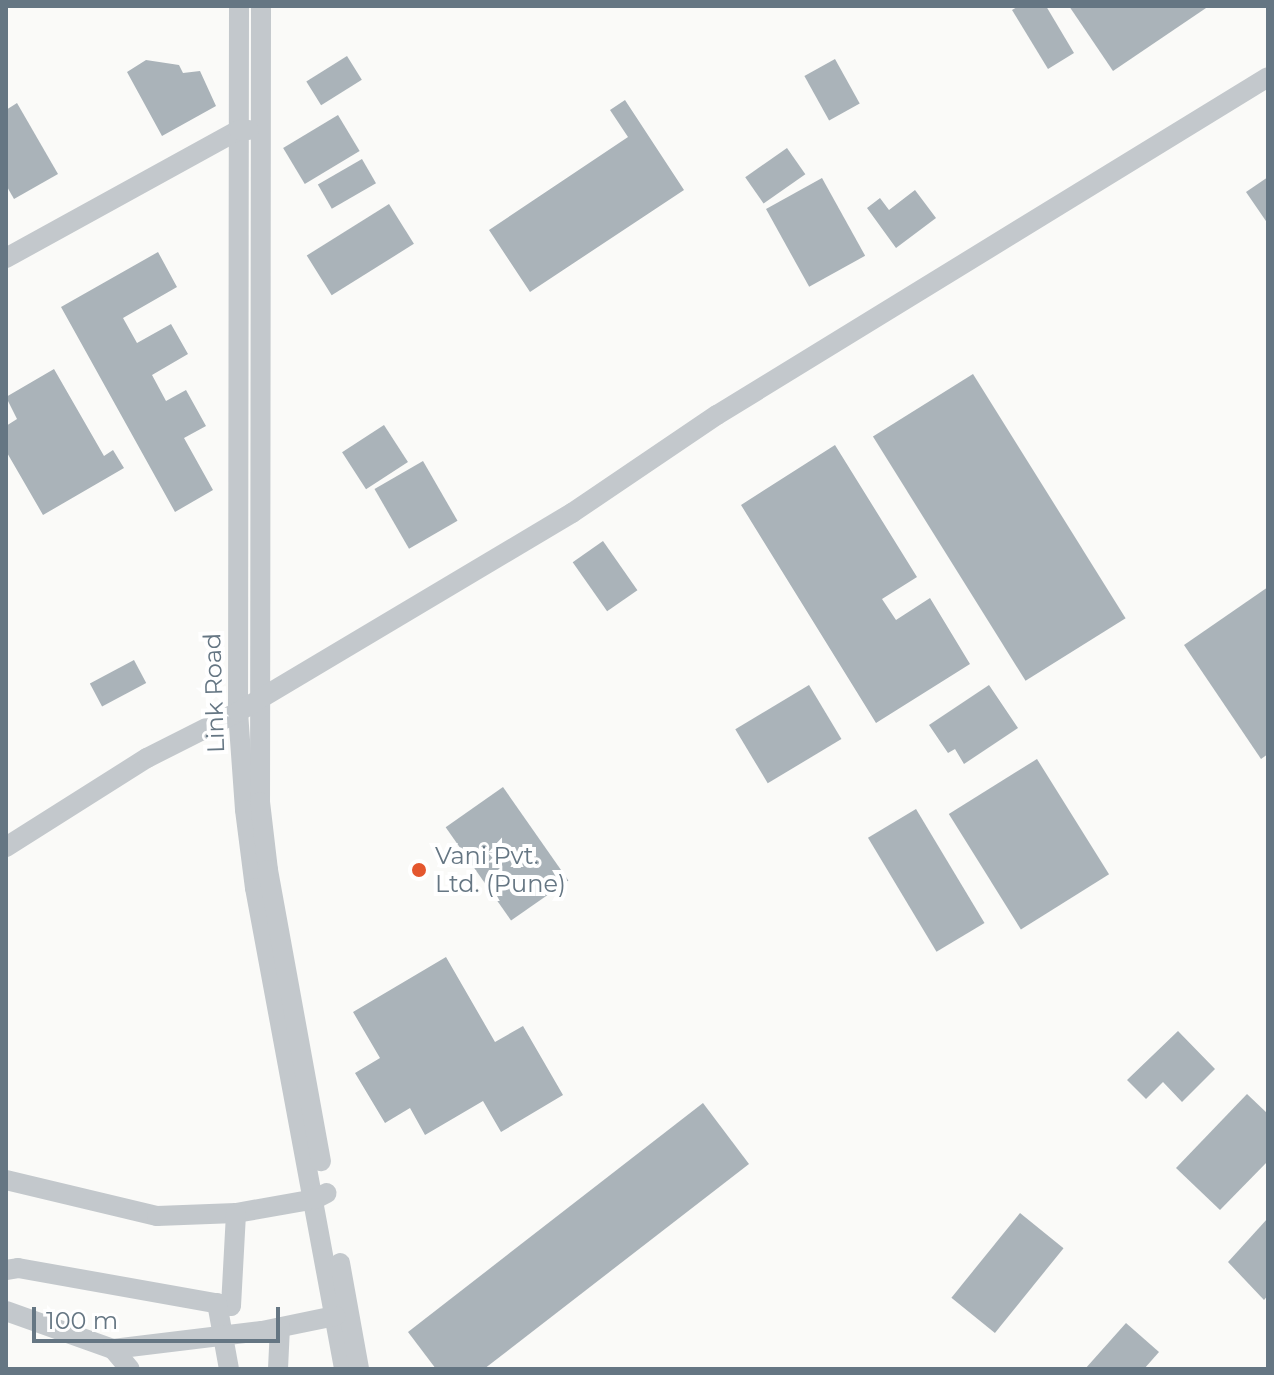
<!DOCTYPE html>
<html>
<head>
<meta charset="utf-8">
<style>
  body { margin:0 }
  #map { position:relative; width:1274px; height:1375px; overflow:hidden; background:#fafaf8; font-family:Montserrat,sans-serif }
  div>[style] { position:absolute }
  .building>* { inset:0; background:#aab3b9; transform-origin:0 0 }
  .minor>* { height:20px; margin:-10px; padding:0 10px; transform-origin:10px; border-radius:10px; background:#c3c8cc }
  .dots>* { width:22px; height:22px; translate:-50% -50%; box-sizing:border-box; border:4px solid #fff; border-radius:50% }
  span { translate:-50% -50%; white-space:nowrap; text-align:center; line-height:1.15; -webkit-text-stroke:8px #fff; paint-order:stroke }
  .street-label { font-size:24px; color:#657683 }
  .poi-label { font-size:24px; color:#657683 }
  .left { translate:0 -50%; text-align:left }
  .frame { position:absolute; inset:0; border:8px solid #657683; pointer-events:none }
  .scale { position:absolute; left:32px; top:1307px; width:248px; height:36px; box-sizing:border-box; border:4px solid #657683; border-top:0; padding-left:10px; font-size:24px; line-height:28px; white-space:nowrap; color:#657683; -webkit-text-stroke:6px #fff; paint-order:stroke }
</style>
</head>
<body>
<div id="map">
  <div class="building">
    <div style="clip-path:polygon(1019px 6px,1046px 6px,1074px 53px,1048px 69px,1012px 10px)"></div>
    <div style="clip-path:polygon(1069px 6px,1209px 6px,1113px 71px)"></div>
    <div style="left:347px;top:56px;width:28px;height:48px;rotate:58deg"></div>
    <div style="left:835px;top:59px;width:51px;height:35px;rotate:61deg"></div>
    <div style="clip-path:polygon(146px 60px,179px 65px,183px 73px,200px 71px,216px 106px,162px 136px,127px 72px)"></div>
    <div style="clip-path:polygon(625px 100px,684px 190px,530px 292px,489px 230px,628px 137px,610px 110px)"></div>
    <div style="clip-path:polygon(17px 103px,58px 174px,14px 199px,6px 185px,6px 110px)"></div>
    <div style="left:338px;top:115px;width:42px;height:64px;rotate:59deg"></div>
    <div style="left:787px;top:148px;width:32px;height:51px;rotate:55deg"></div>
    <div style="left:362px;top:159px;width:28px;height:51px;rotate:60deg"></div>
    <div style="clip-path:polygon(1268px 177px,1268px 224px,1246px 192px)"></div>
    <div style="left:822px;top:178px;width:89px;height:64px;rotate:61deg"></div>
    <div style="clip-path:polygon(915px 190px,936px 218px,896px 248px,867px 208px,880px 198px,889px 210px)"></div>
    <div style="left:389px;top:204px;width:47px;height:97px;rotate:58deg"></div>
    <div style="clip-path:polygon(158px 252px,177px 287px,123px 318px,137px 343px,171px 324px,188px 354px,152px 375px,166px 401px,186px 390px,206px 426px,184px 438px,213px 490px,175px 512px,61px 307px)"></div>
    <div style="clip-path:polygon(54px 369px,104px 456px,113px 450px,124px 468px,43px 515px,6px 451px,6px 426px,17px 419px,6px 397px)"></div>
    <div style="left:973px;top:374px;width:288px;height:118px;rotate:58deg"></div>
    <div style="left:384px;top:425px;width:44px;height:50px;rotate:57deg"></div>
    <div style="clip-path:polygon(835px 445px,917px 577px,882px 599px,896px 620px,930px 598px,970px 664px,876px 723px,741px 505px)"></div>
    <div style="left:423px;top:461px;width:69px;height:56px;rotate:60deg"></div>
    <div style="left:603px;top:541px;width:60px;height:37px;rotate:55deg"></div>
    <div style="clip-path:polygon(1268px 587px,1268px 754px,1261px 759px,1184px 645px)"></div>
    <div style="left:134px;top:660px;width:26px;height:50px;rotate:62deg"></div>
    <div style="left:809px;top:685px;width:63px;height:86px;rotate:59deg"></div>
    <div style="clip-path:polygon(989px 685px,1018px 728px,964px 764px,955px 749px,948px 753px,929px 725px)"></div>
    <div style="left:1037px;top:759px;width:136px;height:104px;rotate:58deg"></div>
    <div style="left:503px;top:787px;width:114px;height:70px;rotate:55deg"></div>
    <div style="left:916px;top:809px;width:133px;height:56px;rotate:59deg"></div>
    <div style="clip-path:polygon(446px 957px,495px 1042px,523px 1026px,563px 1095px,501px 1132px,483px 1101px,425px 1135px,410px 1108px,385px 1123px,355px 1073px,380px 1058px,353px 1012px)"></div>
    <div style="clip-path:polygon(1178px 1031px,1215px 1069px,1182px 1102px,1163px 1082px,1146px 1099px,1127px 1080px)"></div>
    <div style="clip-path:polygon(1247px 1094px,1268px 1114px,1268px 1161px,1220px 1210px,1176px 1168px)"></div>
    <div style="clip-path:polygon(703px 1103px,749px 1164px,484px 1369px,436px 1369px,408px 1332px)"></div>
    <div style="left:1020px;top:1213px;width:56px;height:109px;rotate:39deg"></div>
    <div style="clip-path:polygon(1268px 1218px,1268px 1295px,1264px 1300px,1228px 1262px)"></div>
    <div style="clip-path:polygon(1126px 1323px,1159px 1352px,1144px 1369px,1085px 1369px)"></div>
  </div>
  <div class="minor">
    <div style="left:239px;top:6px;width:706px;rotate:90.08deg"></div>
    <div style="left:238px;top:712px;width:98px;rotate:85.9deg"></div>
    <div style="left:245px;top:810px;width:79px;rotate:82.7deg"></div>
    <div style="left:255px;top:888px;width:489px;rotate:79.5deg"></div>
    <div style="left:261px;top:6px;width:796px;rotate:90.07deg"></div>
    <div style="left:260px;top:802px;width:68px;rotate:83.3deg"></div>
    <div style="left:268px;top:870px;width:296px;rotate:79.7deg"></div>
    <div style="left:6px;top:258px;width:266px;rotate:-28.8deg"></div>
    <div style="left:239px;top:130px;width:10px"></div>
    <div style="left:6px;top:847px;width:167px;rotate:-32.3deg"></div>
    <div style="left:147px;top:758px;width:102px;rotate:-26.8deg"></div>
    <div style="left:238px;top:712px;width:389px;rotate:-30.8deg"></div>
    <div style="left:572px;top:513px;width:175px;rotate:-34.1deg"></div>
    <div style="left:717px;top:415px;width:646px;rotate:-31.53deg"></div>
    <div style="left:6px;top:1180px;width:155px;rotate:13.4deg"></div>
    <div style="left:157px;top:1216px;width:79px;rotate:-2.2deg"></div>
    <div style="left:236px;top:1213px;width:80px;rotate:-10deg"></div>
    <div style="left:315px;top:1199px;width:13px;rotate:-27deg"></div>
    <div style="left:340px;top:1263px;width:108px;rotate:79.8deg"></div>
    <div style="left:6px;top:1270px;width:12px;rotate:-9deg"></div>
    <div style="left:18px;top:1268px;width:216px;rotate:10.1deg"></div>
    <div style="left:231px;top:1306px;width:93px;rotate:-86.9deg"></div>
    <div style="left:217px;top:1303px;width:67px;rotate:79.7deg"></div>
    <div style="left:6px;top:1311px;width:114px;rotate:19.6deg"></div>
    <div style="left:113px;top:1349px;width:150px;rotate:-6.9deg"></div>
    <div style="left:262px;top:1331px;width:75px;rotate:-11.6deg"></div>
    <div style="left:113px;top:1349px;width:26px;rotate:50deg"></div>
    <div style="left:278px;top:1369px;width:42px;rotate:-87.3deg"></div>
  </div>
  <div class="dots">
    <div style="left:419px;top:870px;background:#e4572e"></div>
  </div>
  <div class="street-label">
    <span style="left:214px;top:693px;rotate:-92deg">Link Road</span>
  </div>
  <div class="poi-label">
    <span class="left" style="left:435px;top:870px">Vani Pvt.<br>Ltd. (Pune)</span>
  </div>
  <div class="frame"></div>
  <div class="scale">100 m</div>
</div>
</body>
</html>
